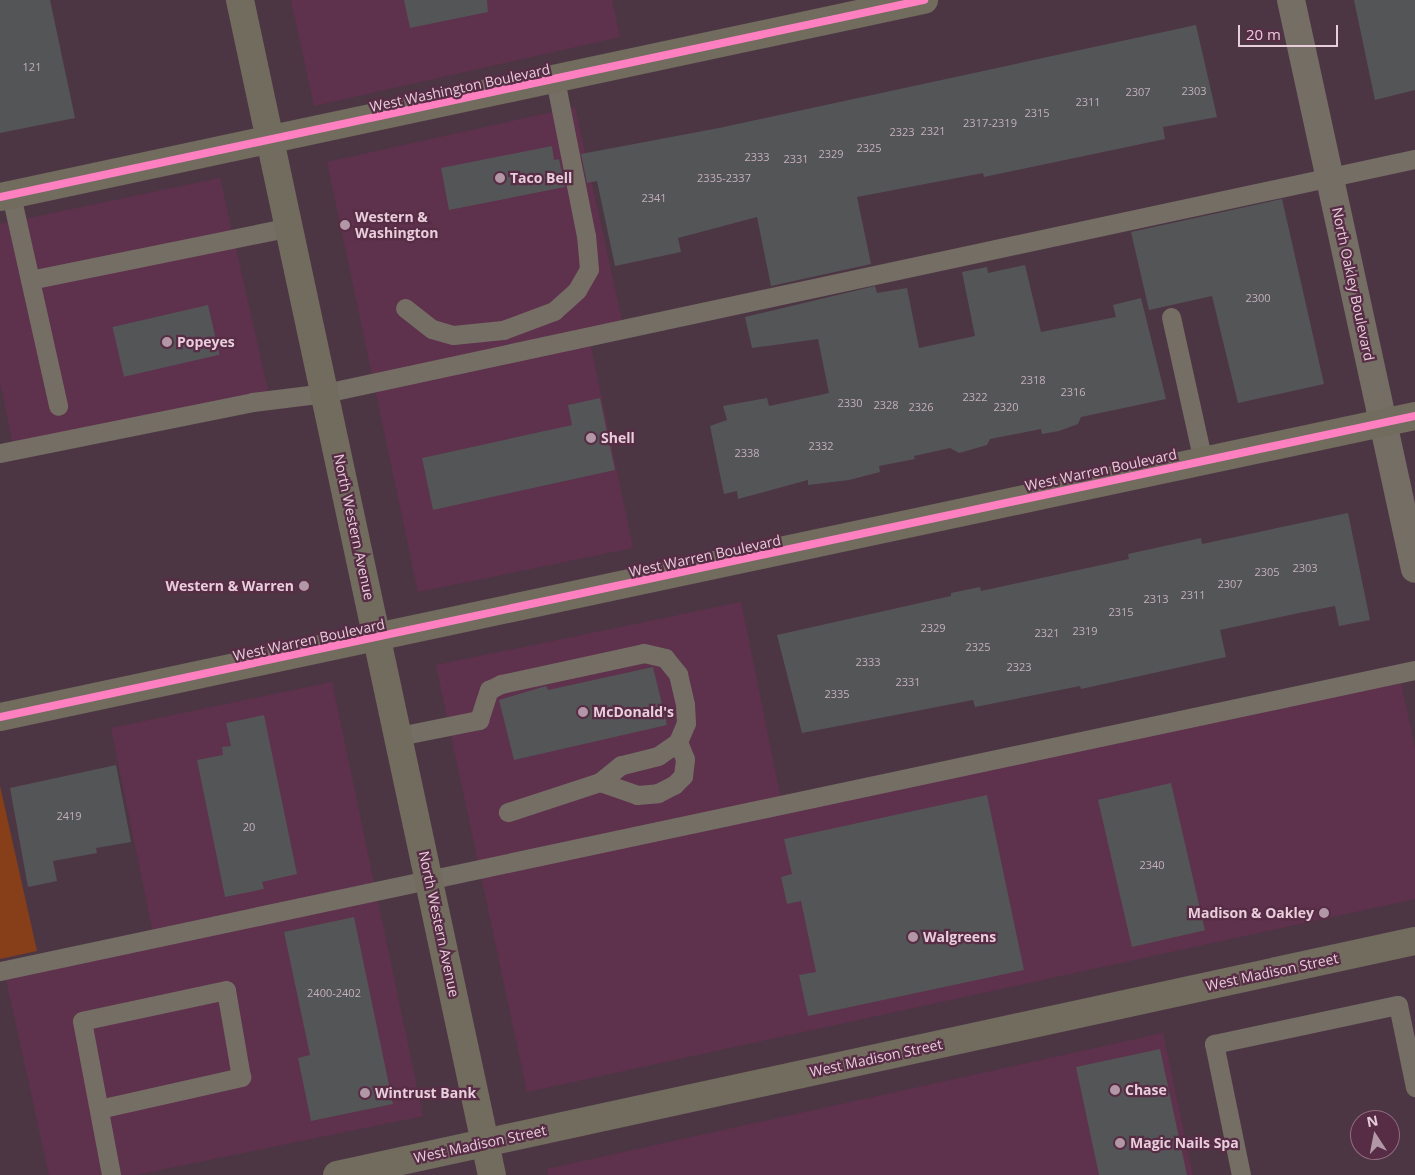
<!DOCTYPE html>
<html>
<head>
<meta charset="utf-8">
<style>
  body { margin:0 }
  #map { position:relative; width:1415px; height:1175px; overflow:hidden; background:#4d3644; font-family:"Open Sans",sans-serif }
  div>[style] { position:absolute }
  .built>* { inset:0; background:#5e314c }
  .green>* { inset:0; background:#873f1a }
  .building>* { inset:0; background:#545557; transform-origin:0 0 }
  .lane>* { height:19px; margin:-9.5px; padding:0 9.5px; transform-origin:9.5px; border-radius:9.5px; background:#756e65 }
  .street>* { height:28px; margin:-14px; padding:0 14px; transform-origin:14px; border-radius:14px; background:#756e65 }
  .secondary>* { height:28px; margin:-14px; padding:0 14px; transform-origin:14px; border-radius:14px; background:#716c5e }
  .cycleway>* { height:8px; margin:-4px; padding:0 4px; transform-origin:4px; border-radius:4px; background:#ff80c0 }
  .dots>* { width:14px; height:14px; translate:-50% -50%; box-sizing:border-box; border:2px solid #572c45; border-radius:50% }
  span { translate:-50% -50%; white-space:nowrap; text-align:center; line-height:1.15; -webkit-text-stroke:4.5px #572c45; paint-order:stroke }
  .number-label { font-size:11px; color:#c3afba }
  .number-label span { -webkit-text-stroke-width:0 }
  .street-label { font-size:14px; color:#e8cddb }
  .poi-label { font-size:14px; color:#e8cddb; font-weight:700 }
  .left { translate:0 -50%; text-align:left }
  .right { translate:-100% -50%; text-align:right }
  .north { position:absolute; left:1350px; top:1110px; width:50px; height:50px; box-sizing:border-box; background:#572c45; border:1px solid #916c81; border-radius:50%; rotate:349deg; font-size:14px; font-weight:700; line-height:20px; text-align:center; color:#e8cddb }
  .north::after { content:''; display:block; margin:auto; width:18px; height:22px; background:#b298a6; clip-path:polygon(50% 0,100% 100%,50% 72%,0 100%) }
  .scale { position:absolute; left:1238px; top:25px; width:100px; height:22px; box-sizing:border-box; border:2px solid #e8cddb; border-top:0; padding-left:6px; font-size:15px; line-height:18px; white-space:nowrap; color:#e8cddb; -webkit-text-stroke:4px #572c45; paint-order:stroke }
</style>
</head>
<body>
<div id="map">
  <div class="built">
    <div style="clip-path:polygon(291px 0,612px 0,620px 37px,314px 106px)"></div>
    <div style="clip-path:polygon(575px 107px,624px 329px,589px 337px,633px 548px,418px 592px,327px 162px)"></div>
    <div style="clip-path:polygon(220px 178px,270px 399px,14px 450px,0 382px,0 224px)"></div>
    <div style="clip-path:polygon(741px 602px,782px 804px,1399px 673px,1415px 747px,1415px 899px,527px 1092px,436px 665px)"></div>
    <div style="clip-path:polygon(332px 682px,423px 1116px,136px 1175px,49px 1175px,4px 970px,154px 938px,111px 728px)"></div>
    <div style="clip-path:polygon(1163px 1033px,1193px 1175px,548px 1175px,547px 1169px)"></div>
  </div>
  <div class="green">
    <div style="clip-path:polygon(0 786px,37px 951px,0 959px)"></div>
  </div>
  <div class="building">
    <div style="clip-path:polygon(0 0,50px 0,75px 118px,0 133px)"></div>
    <div style="clip-path:polygon(404px 0,487px 0,488px 12px,410px 28px)"></div>
    <div style="clip-path:polygon(1354px 0,1415px 0,1415px 90px,1375px 100px)"></div>
    <div style="clip-path:polygon(1196px 25px,1217px 117px,1163px 127px,1165px 139px,984px 177px,983px 173px,857px 197px,871px 264px,771px 286px,757px 217px,678px 238px,681px 252px,615px 266px,597px 181px,587px 183px,581px 154px,719px 128px)"></div>
    <div style="clip-path:polygon(552px 146px,554px 160px,559px 159px,565px 187px,449px 210px,441px 168px)"></div>
    <div style="clip-path:polygon(1282px 199px,1324px 384px,1238px 403px,1212px 296px,1149px 310px,1131px 232px)"></div>
    <div style="clip-path:polygon(1025px 265px,1041px 332px,1116px 317px,1113px 305px,1141px 298px,1166px 399px,1081px 417px,1078px 424px,1059px 431px,1042px 434px,1041px 429px,990px 439px,987px 445px,959px 453px,950px 448px,914px 456px,915px 459px,879px 466px,880px 472px,849px 480px,808px 485px,808px 480px,738px 499px,737px 491px,724px 494px,710px 426px,727px 420px,723px 406px,767px 398px,769px 406px,829px 393px,818px 339px,752px 348px,745px 317px,875px 286px,877px 293px,907px 288px,919px 348px,975px 336px,962px 272px,987px 267px,988px 273px)"></div>
    <div style="left:208px;top:305px;width:51px;height:98px;rotate:77deg"></div>
    <div style="clip-path:polygon(600px 398px,615px 470px,433px 510px,422px 458px,572px 425px,568px 405px)"></div>
    <div style="clip-path:polygon(1348px 513px,1370px 620px,1339px 626px,1335px 606px,1299px 613px,1220px 630px,1226px 657px,1081px 689px,1080px 686px,975px 707px,973px 700px,802px 733px,777px 635px,951px 596px,951px 593px,980px 587px,981px 591px,1129px 559px,1128px 554px,1201px 538px,1202px 544px)"></div>
    <div style="clip-path:polygon(653px 667px,667px 725px,514px 760px,499px 700px,546px 686px,548px 690px)"></div>
    <div style="clip-path:polygon(264px 715px,297px 874px,262px 882px,264px 889px,225px 897px,197px 760px,223px 755px,222px 747px,231px 746px,226px 723px)"></div>
    <div style="clip-path:polygon(116px 765px,131px 842px,96px 848px,97px 853px,53px 861px,57px 881px,28px 887px,10px 788px)"></div>
    <div style="left:1171px;top:783px;width:151px;height:75px;rotate:77deg"></div>
    <div style="clip-path:polygon(987px 795px,1024px 970px,808px 1016px,799px 975px,816px 972px,801px 901px,787px 904px,781px 877px,792px 874px,784px 839px)"></div>
    <div style="clip-path:polygon(354px 917px,393px 1104px,311px 1121px,298px 1058px,310px 1055px,284px 932px)"></div>
    <div style="clip-path:polygon(1160px 1049px,1187px 1175px,1099px 1175px,1076px 1067px)"></div>
  </div>
  <div class="lane">
    <div style="left:11px;top:195px;width:216px;rotate:77.4deg"></div>
    <div style="left:30px;top:280px;width:265px;rotate:-11.5deg"></div>
    <div style="left:405px;top:308px;width:34px;rotate:38deg"></div>
    <div style="left:432px;top:329px;width:22px;rotate:16deg"></div>
    <div style="left:453px;top:335px;width:50px;rotate:-5.7deg"></div>
    <div style="left:503px;top:330px;width:54px;rotate:-20.4deg"></div>
    <div style="left:554px;top:311px;width:31px;rotate:-42deg"></div>
    <div style="left:577px;top:290px;width:24px;rotate:-60deg"></div>
    <div style="left:589px;top:269px;width:33px;rotate:-95deg"></div>
    <div style="left:586px;top:236px;width:159px;rotate:-101.2deg"></div>
    <div style="left:1171px;top:317px;width:148px;rotate:77.5deg"></div>
    <div style="left:0;top:453px;width:257px;rotate:-11.4deg"></div>
    <div style="left:252px;top:402px;width:74px;rotate:-7deg"></div>
    <div style="left:325px;top:393px;width:1115px;rotate:-12.12deg"></div>
    <div style="left:399px;top:736px;width:82px;rotate:-11.3deg"></div>
    <div style="left:479px;top:720px;width:32px;rotate:-72deg"></div>
    <div style="left:489px;top:690px;width:13px;rotate:-27deg"></div>
    <div style="left:501px;top:684px;width:146px;rotate:-12.2deg"></div>
    <div style="left:644px;top:653px;width:22px;rotate:13deg"></div>
    <div style="left:665px;top:658px;width:21px;rotate:51deg"></div>
    <div style="left:678px;top:674px;width:31px;rotate:77deg"></div>
    <div style="left:685px;top:704px;width:19px;rotate:87deg"></div>
    <div style="left:686px;top:723px;width:21px;rotate:113deg"></div>
    <div style="left:678px;top:742px;width:24px;rotate:145deg"></div>
    <div style="left:658px;top:756px;width:38px;rotate:166deg"></div>
    <div style="left:621px;top:765px;width:27px;rotate:141deg"></div>
    <div style="left:600px;top:782px;width:97px;rotate:161.9deg"></div>
    <div style="left:600px;top:782px;width:39px;rotate:19deg"></div>
    <div style="left:637px;top:795px;width:21px;rotate:-5deg"></div>
    <div style="left:658px;top:793px;width:18px;rotate:-27deg"></div>
    <div style="left:674px;top:785px;width:13px;rotate:-45deg"></div>
    <div style="left:683px;top:776px;width:17px;rotate:-83deg"></div>
    <div style="left:685px;top:759px;width:18px;rotate:-112deg"></div>
    <div style="left:0;top:971px;width:1447px;rotate:-12.01deg"></div>
    <div style="left:99px;top:1109px;width:146px;rotate:-12.7deg"></div>
    <div style="left:241px;top:1077px;width:88px;rotate:-99.8deg"></div>
    <div style="left:226px;top:990px;width:147px;rotate:167.9deg"></div>
    <div style="left:82px;top:1021px;width:157px;rotate:79.3deg"></div>
    <div style="left:1241px;top:1175px;width:134px;rotate:-101.6deg"></div>
    <div style="left:1214px;top:1044px;width:188px;rotate:-12deg"></div>
    <div style="left:1398px;top:1005px;width:84px;rotate:78.3deg"></div>
  </div>
  <div class="street">
    <div style="left:1291px;top:0;width:582px;rotate:77.71deg"></div>
  </div>
  <div class="secondary">
    <div style="left:240px;top:0;width:1202px;rotate:77.9deg"></div>
    <div style="left:0;top:197px;width:945px;rotate:-12.04deg"></div>
    <div style="left:0;top:717px;width:1447px;rotate:-12.01deg"></div>
    <div style="left:337px;top:1175px;width:1103px;rotate:-12.25deg"></div>
  </div>
  <div class="cycleway">
    <div style="left:0;top:197px;width:945px;rotate:-12.04deg"></div>
    <div style="left:0;top:717px;width:1447px;rotate:-12.01deg"></div>
  </div>
  <div class="dots">
    <div style="left:500px;top:178px;background:#b298a6"></div>
    <div style="left:345px;top:225px;background:#b298a6"></div>
    <div style="left:167px;top:342px;background:#b298a6"></div>
    <div style="left:591px;top:438px;background:#b298a6"></div>
    <div style="left:304px;top:586px;background:#b298a6"></div>
    <div style="left:583px;top:712px;background:#b298a6"></div>
    <div style="left:1324px;top:913px;background:#b298a6"></div>
    <div style="left:913px;top:937px;background:#b298a6"></div>
    <div style="left:1115px;top:1090px;background:#b298a6"></div>
    <div style="left:365px;top:1093px;background:#b298a6"></div>
    <div style="left:1120px;top:1143px;background:#b298a6"></div>
  </div>
  <div class="number-label">
    <span style="left:32px;top:67px">121</span>
    <span style="left:1194px;top:91px">2303</span>
    <span style="left:1138px;top:92px">2307</span>
    <span style="left:1088px;top:102px">2311</span>
    <span style="left:1037px;top:113px">2315</span>
    <span style="left:990px;top:123px">2317-2319</span>
    <span style="left:933px;top:131px">2321</span>
    <span style="left:902px;top:132px">2323</span>
    <span style="left:869px;top:148px">2325</span>
    <span style="left:831px;top:154px">2329</span>
    <span style="left:757px;top:157px">2333</span>
    <span style="left:796px;top:159px">2331</span>
    <span style="left:724px;top:178px">2335-2337</span>
    <span style="left:654px;top:198px">2341</span>
    <span style="left:1258px;top:298px">2300</span>
    <span style="left:1033px;top:380px">2318</span>
    <span style="left:1073px;top:392px">2316</span>
    <span style="left:975px;top:397px">2322</span>
    <span style="left:850px;top:403px">2330</span>
    <span style="left:886px;top:405px">2328</span>
    <span style="left:921px;top:407px">2326</span>
    <span style="left:1006px;top:407px">2320</span>
    <span style="left:821px;top:446px">2332</span>
    <span style="left:747px;top:453px">2338</span>
    <span style="left:1305px;top:568px">2303</span>
    <span style="left:1267px;top:572px">2305</span>
    <span style="left:1230px;top:584px">2307</span>
    <span style="left:1193px;top:595px">2311</span>
    <span style="left:1156px;top:599px">2313</span>
    <span style="left:1121px;top:612px">2315</span>
    <span style="left:933px;top:628px">2329</span>
    <span style="left:1085px;top:631px">2319</span>
    <span style="left:1047px;top:633px">2321</span>
    <span style="left:978px;top:647px">2325</span>
    <span style="left:868px;top:662px">2333</span>
    <span style="left:1019px;top:667px">2323</span>
    <span style="left:908px;top:682px">2331</span>
    <span style="left:837px;top:694px">2335</span>
    <span style="left:69px;top:816px">2419</span>
    <span style="left:249px;top:827px">20</span>
    <span style="left:1152px;top:865px">2340</span>
    <span style="left:334px;top:993px">2400-2402</span>
  </div>
  <div class="street-label">
    <span style="left:460px;top:88px;rotate:-12deg">West Washington Boulevard</span>
    <span style="left:1353px;top:284px;rotate:78deg">North Oakley Boulevard</span>
    <span style="left:1101px;top:470px;rotate:-12deg">West Warren Boulevard</span>
    <span style="left:354px;top:527px;rotate:78deg">North Western Avenue</span>
    <span style="left:705px;top:556px;rotate:-12deg">West Warren Boulevard</span>
    <span style="left:309px;top:640px;rotate:-12deg">West Warren Boulevard</span>
    <span style="left:439px;top:924px;rotate:78deg">North Western Avenue</span>
    <span style="left:1272px;top:972px;rotate:-12deg">West Madison Street</span>
    <span style="left:876px;top:1058px;rotate:-12deg">West Madison Street</span>
    <span style="left:480px;top:1144px;rotate:-12deg">West Madison Street</span>
  </div>
  <div class="poi-label">
    <span class="left" style="left:510px;top:178px">Taco Bell</span>
    <span class="left" style="left:355px;top:225px">Western &amp;<br>Washington</span>
    <span class="left" style="left:177px;top:342px">Popeyes</span>
    <span class="left" style="left:601px;top:438px">Shell</span>
    <span class="right" style="left:294px;top:586px">Western &amp; Warren</span>
    <span class="left" style="left:593px;top:712px">McDonald's</span>
    <span class="right" style="left:1314px;top:913px">Madison &amp; Oakley</span>
    <span class="left" style="left:923px;top:937px">Walgreens</span>
    <span class="left" style="left:1125px;top:1090px">Chase</span>
    <span class="left" style="left:375px;top:1093px">Wintrust Bank</span>
    <span class="left" style="left:1130px;top:1143px">Magic Nails Spa</span>
  </div>
  <div class="north">N</div>
  <div class="scale">20 m</div>
</div>
</body>
</html>
